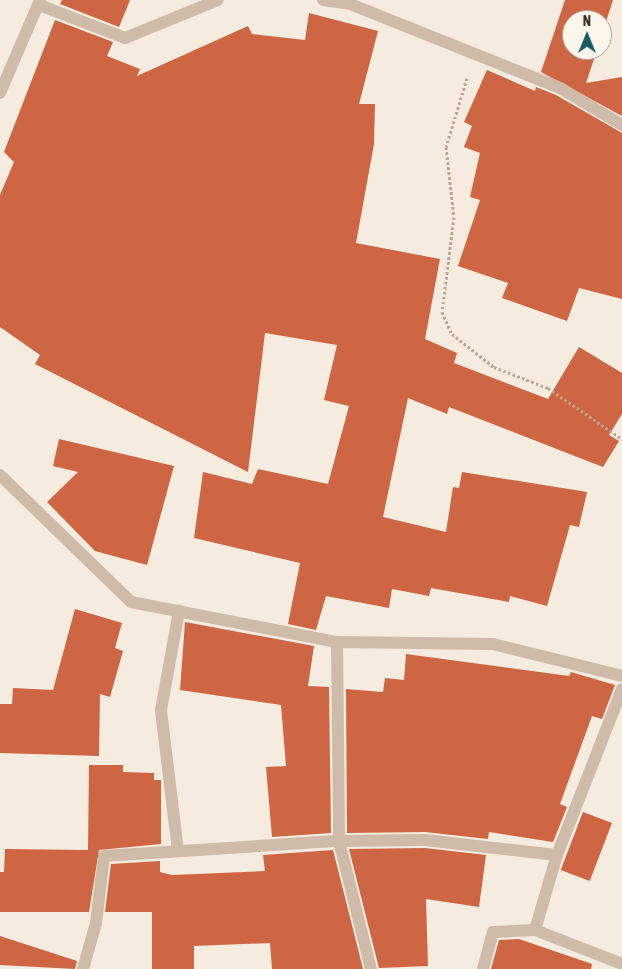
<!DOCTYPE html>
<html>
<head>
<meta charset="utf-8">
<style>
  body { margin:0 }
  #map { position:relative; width:622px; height:969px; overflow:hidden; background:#f5ebdf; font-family:"Asap Condensed",sans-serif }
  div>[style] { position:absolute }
  .building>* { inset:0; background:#cf6643; transform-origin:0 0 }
  .path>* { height:3px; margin-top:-1.5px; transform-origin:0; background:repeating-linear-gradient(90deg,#bba593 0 2.5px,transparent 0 5px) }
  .lane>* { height:12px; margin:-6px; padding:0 6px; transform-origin:6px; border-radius:6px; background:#cfbba9 }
  .street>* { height:12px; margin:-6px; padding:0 6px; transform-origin:6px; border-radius:6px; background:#cfbba9 }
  span { translate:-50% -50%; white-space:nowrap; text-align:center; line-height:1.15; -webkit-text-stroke:4px #fcf5ec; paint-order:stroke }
  .north { position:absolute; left:562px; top:10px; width:50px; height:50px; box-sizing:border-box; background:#fcf5ec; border:1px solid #afa69e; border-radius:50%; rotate:0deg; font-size:14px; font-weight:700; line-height:20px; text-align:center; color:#3b2f2a }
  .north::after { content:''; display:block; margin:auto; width:18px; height:22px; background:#1b5c61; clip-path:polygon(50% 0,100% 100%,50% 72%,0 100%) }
</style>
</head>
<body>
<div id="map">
  <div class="building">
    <div style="clip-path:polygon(62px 0,130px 0,119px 27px,60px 4px)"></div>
    <div style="clip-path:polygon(565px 0,613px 0,602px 34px,602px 20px,572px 20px,572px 50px,597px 50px,586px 83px,622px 77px,622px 116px,541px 72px)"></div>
    <div style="clip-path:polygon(309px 13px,378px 31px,359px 104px,375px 104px,374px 144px,356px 243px,440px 259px,425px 339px,457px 353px,454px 363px,548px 399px,579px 347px,622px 373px,622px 414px,609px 435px,619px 441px,603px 467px,449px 407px,447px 414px,408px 398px,383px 517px,446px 532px,453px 487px,459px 488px,462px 472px,587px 492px,579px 527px,570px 525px,547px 606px,510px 596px,509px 602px,431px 588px,429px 596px,392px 589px,389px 608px,326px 596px,316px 630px,288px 624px,300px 563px,194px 538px,203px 472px,252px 484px,258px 469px,328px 484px,349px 406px,324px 400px,337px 345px,265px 333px,248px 472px,35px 364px,40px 355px,0 327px,0 195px,14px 162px,4px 152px,55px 20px,113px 42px,107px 56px,140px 69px,137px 76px,248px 26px,252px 34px,305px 40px)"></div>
    <div style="clip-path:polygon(487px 70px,535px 91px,536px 87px,556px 95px,622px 133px,622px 299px,579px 288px,567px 321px,502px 298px,508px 283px,458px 266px,480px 200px,470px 197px,480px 153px,464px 147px,472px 126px,464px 122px)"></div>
    <div style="clip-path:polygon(59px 439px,174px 466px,147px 565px,95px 551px,47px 502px,78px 472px,53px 466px)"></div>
    <div style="clip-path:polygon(75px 609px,122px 623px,115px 648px,123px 651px,110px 697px,100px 694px,99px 756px,0 753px,0 704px,12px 704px,13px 688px,53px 690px)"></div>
    <div style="clip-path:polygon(185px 622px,314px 646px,308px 686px,329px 687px,331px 833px,272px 837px,266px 767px,286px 766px,281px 705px,180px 690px)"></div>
    <div style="clip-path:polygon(406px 654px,569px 676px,571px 672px,615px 685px,602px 719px,592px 716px,560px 804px,567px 807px,553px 842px,489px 832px,488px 839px,425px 832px,347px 833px,346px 689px,383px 692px,385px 678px,404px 680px)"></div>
    <div style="clip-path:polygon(89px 765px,123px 765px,123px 772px,154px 773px,154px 780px,161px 780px,161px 844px,99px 850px,89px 912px,0 912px,0 872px,4px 872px,5px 849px,88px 850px)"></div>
    <div style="left:583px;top:812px;width:31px;height:62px;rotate:21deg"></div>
    <div style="clip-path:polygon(425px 848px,486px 855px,479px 907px,426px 899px,428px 966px,379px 968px,349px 849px)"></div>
    <div style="clip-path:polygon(333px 850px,363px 969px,272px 969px,270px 943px,194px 946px,194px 969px,152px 969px,152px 912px,105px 912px,111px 864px,160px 861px,160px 872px,172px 875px,265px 871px,263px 855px)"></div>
    <div style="clip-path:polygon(0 936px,77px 961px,75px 969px,0 965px)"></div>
    <div style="clip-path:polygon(519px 939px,592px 964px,591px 969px,491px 969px,499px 940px)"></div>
  </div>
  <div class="path">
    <div style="left:467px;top:78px;width:72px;rotate:106.9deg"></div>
    <div style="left:446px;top:147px;width:70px;rotate:83.5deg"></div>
    <div style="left:454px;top:217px;width:96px;rotate:97.2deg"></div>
    <div style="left:442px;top:312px;width:24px;rotate:66deg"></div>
    <div style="left:452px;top:334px;width:53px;rotate:38.2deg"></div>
    <div style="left:494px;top:367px;width:58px;rotate:21.3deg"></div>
    <div style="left:548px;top:388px;width:90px;rotate:34.6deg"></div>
  </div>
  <div class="lane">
    <div style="left:323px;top:0;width:27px;rotate:8deg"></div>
    <div style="left:350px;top:4px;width:226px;rotate:21.8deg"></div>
    <div style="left:560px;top:88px;width:72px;rotate:30.8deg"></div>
    <div style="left:39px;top:5px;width:92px;rotate:21deg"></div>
    <div style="left:125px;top:38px;width:100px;rotate:-22.2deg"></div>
    <div style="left:0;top:475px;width:182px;rotate:44.1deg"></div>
    <div style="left:131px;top:602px;width:210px;rotate:11deg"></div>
    <div style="left:337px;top:642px;width:156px;rotate:0.7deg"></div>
    <div style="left:493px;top:644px;width:133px;rotate:13.9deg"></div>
    <div style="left:337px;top:642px;width:199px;rotate:89.4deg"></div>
    <div style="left:339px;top:841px;width:132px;rotate:76deg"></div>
    <div style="left:178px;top:851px;width:142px;rotate:-96.9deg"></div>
    <div style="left:161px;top:710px;width:101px;rotate:-79.7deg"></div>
    <div style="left:104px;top:856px;width:235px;rotate:-3.7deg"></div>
    <div style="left:339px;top:841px;width:86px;rotate:-0.7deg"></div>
    <div style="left:425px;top:840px;width:133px;rotate:6.5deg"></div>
    <div style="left:535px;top:930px;width:78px;rotate:-73.7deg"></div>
    <div style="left:557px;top:855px;width:178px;rotate:-68.6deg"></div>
    <div style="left:483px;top:969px;width:38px;rotate:-75deg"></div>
    <div style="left:493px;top:932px;width:42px;rotate:-2.7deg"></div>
    <div style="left:535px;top:930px;width:93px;rotate:21.3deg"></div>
  </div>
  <div class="street">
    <div style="left:0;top:93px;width:101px;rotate:-66.7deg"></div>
    <div style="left:83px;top:969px;width:48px;rotate:-74.2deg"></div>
    <div style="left:96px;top:923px;width:67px;rotate:-83.2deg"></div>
  </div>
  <div class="north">N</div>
</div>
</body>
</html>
